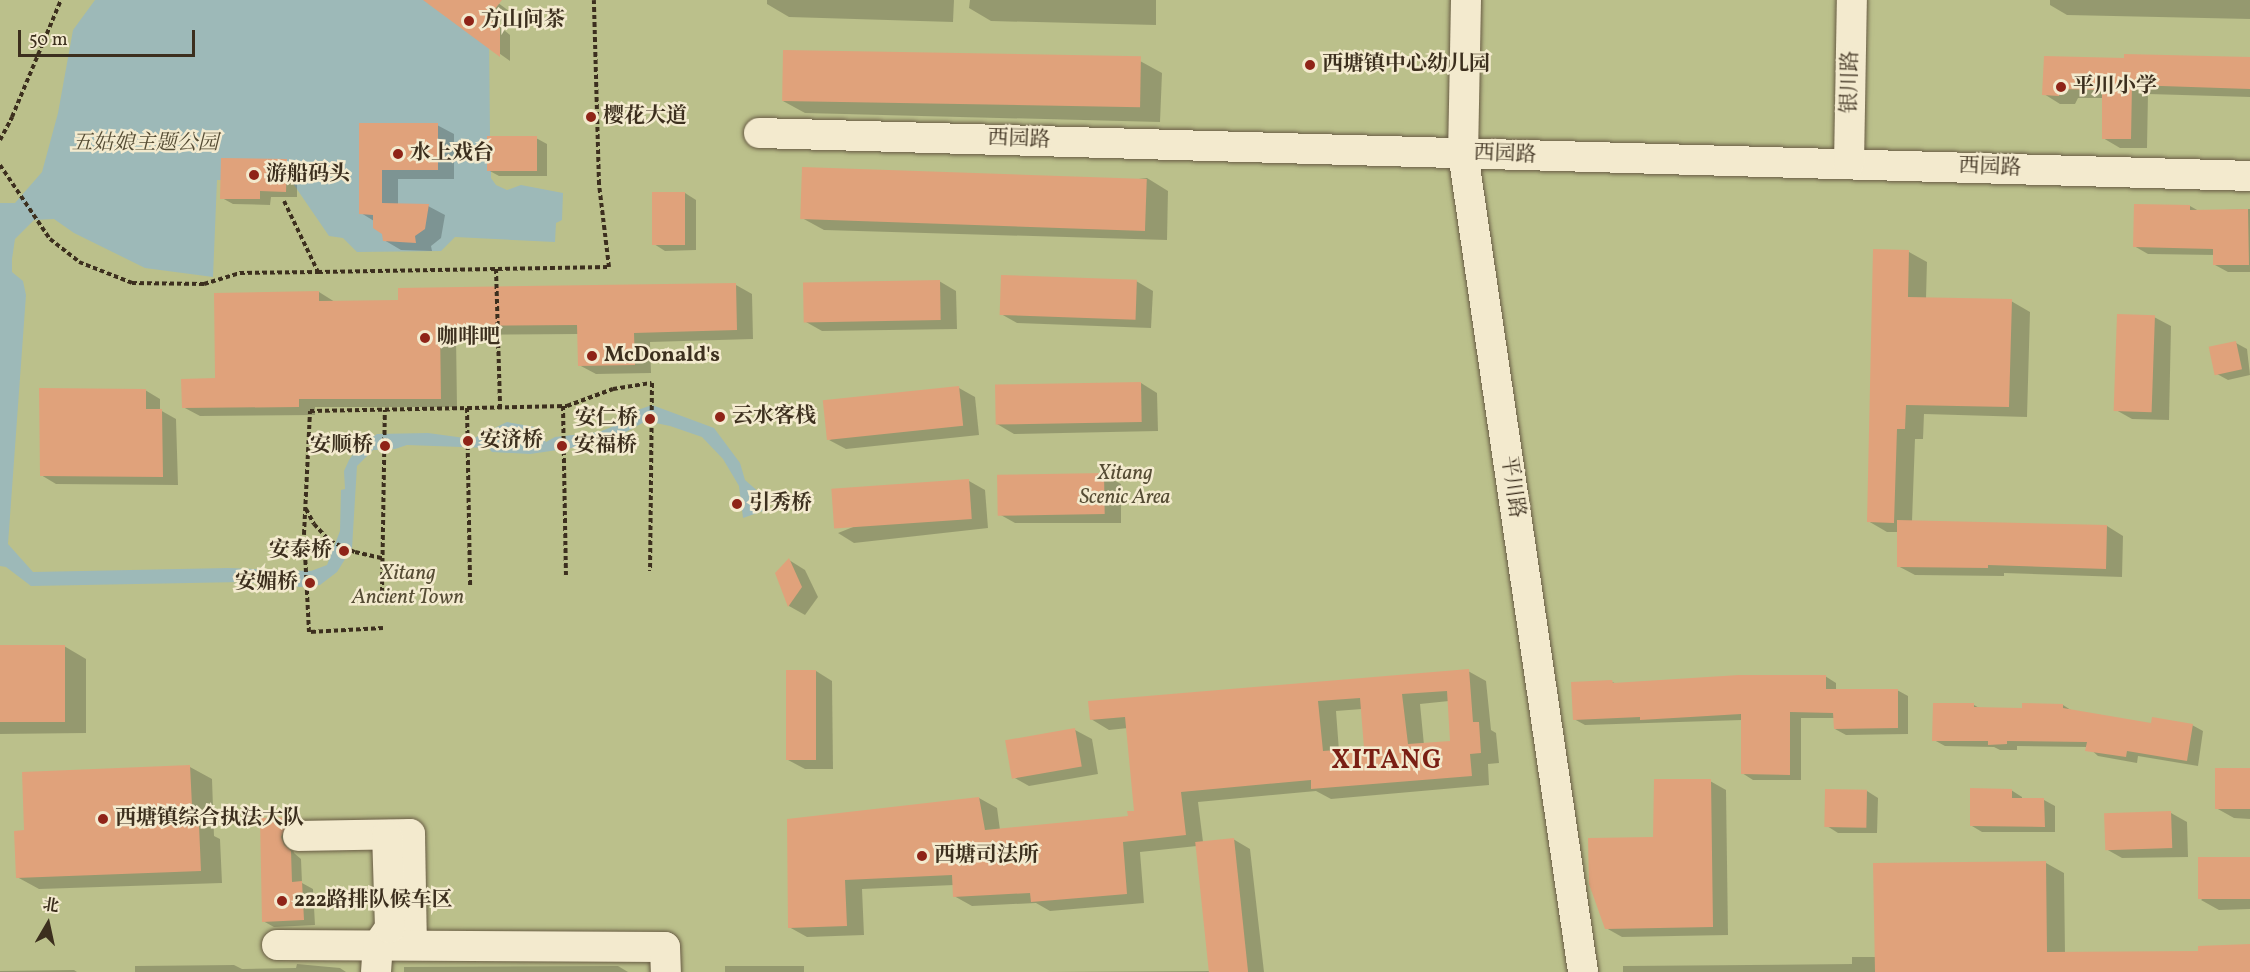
<!DOCTYPE html>
<html>
<head>
<meta charset="utf-8">
<style>
  body { margin:0 }
  #map { position:relative; width:2250px; height:972px; overflow:hidden; background:#eddeb4; font-family:Vollkorn,"Noto Serif SC",serif }
  div>[style] { position:absolute }
  .green>* { inset:0; background:#bbc08b; transform-origin:0 0 }
  .water>* { inset:0; background:#9db9b8 }
  .shadow>* { inset:0; background:#0003; transform-origin:0 0 }
  .building>* { inset:0; background:#e0a27b; transform-origin:0 0 }
  .path>* { height:4px; margin-top:-2px; transform-origin:0; background:repeating-linear-gradient(90deg,#3c2f1e 0 4.5px,transparent 0 7.5px) }
  .roads { filter:drop-shadow(0 0 2px #685b44) drop-shadow(0 0 2px #685b44) }
  .minor>* { height:30px; margin:-15px; padding:0 15px; transform-origin:15px; border-radius:15px; background:#f3eace }
  .dots>* { width:16px; height:16px; translate:-50% -50%; box-sizing:border-box; border:3px solid #f3eace; border-radius:50% }
  span { translate:-50% -50%; white-space:nowrap; text-align:center; line-height:1.15; -webkit-text-stroke:5px #f3eace; paint-order:stroke }
  .poi-label { font-size:21px; color:#3c2f1e; font-weight:700 }
  .left { translate:0 -50%; text-align:left }
  .right { translate:-100% -50%; text-align:right }
  .street-label { font-size:21px; color:#3c2f1e }
  .park-label { font-size:21px; color:#554c34; font-style:italic }
  .district-label { font-size:27px; color:#7a1f14; font-weight:700; letter-spacing:1.5px }
  .north { position:absolute; left:18px; top:894px; width:60px; height:60px; -webkit-text-stroke:4px #f3eace; paint-order:stroke; rotate:9deg; font-size:16px; font-weight:700; line-height:24px; text-align:center; color:#3c2f1e }
  .north::after { content:''; display:block; margin:auto; width:21px; height:27px; background:#3c2f1e; clip-path:polygon(50% 0,100% 100%,50% 72%,0 100%) }
  .scale { position:absolute; left:18px; top:30px; width:177px; height:27px; box-sizing:border-box; border:3px solid #3c2f1e; border-top:0; padding-left:8px; font-size:18px; line-height:21px; white-space:nowrap; color:#3c2f1e; -webkit-text-stroke:4px #f3eace; paint-order:stroke }
</style>
</head>
<body>
<div id="map">
  <div class="green">
    <div style="left:0;top:0;width:2250px;height:972px"></div>
  </div>
  <div class="water">
    <div style="clip-path:polygon(95px 0,431px 0,429px 4px,474px 37px,489px 35px,490px 136px,487px 136px,487px 170px,491px 171px,491px 178px,496px 185px,507px 190px,521px 185px,563px 193px,562px 220px,556px 223px,555px 242px,455px 237px,441px 251px,357px 252px,343px 238px,329px 236px,292px 182px,217px 180px,213px 277px,145px 268px,74px 233px,54px 219px,34px 220px,15px 239px,12px 259px,12px 272px,23px 281px,26px 295px,8px 544px,33px 572px,228px 568px,311px 571px,327px 565px,340px 531px,341px 490px,345px 489px,344px 471px,349px 460px,359px 446px,377px 434px,428px 433px,472px 439px,507px 422px,535px 427px,546px 442px,555px 437px,599px 432px,614px 426px,635px 411px,652px 405px,714px 428px,740px 463px,745px 480px,760px 493px,763px 511px,743px 518px,739px 486px,723px 459px,702px 437px,670px 426px,646px 421px,606px 443px,530px 454px,492px 452px,488px 448px,407px 445px,395px 449px,373px 450px,357px 466px,352px 548px,337px 572px,320px 585px,301px 587px,243px 582px,31px 586px,6px 567px,0 566px,0 203px,15px 203px,42px 172px,58px 113px,73px 30px)"></div>
  </div>
  <div class="shadow">
    <div style="clip-path:polygon(433px 0,494px 0,509px 11px,498px 25px,510px 35px,510px 61px,430px 4px)"></div>
    <div style="clip-path:polygon(767px 0,954px 0,953px 22px,789px 17px,767px 4px)"></div>
    <div style="clip-path:polygon(970px 0,1156px 0,1156px 25px,991px 21px,969px 8px)"></div>
    <div style="clip-path:polygon(2050px 0,2250px 0,2250px 19px,2067px 15px,2050px 5px)"></div>
    <div style="clip-path:polygon(2045px 58px,2250px 59px,2250px 97px,2148px 94px,2147px 148px,2120px 148px,2103px 138px,2104px 98px,2078px 98px,2075px 104px,2060px 104px,2044px 94px)"></div>
    <div style="clip-path:polygon(1140px 61px,1162px 73px,1160px 122px,805px 113px,783px 101px)"></div>
    <div style="clip-path:polygon(360px 125px,437px 125px,454px 134px,454px 179px,398px 179px,398px 205px,428px 206px,445px 215px,441px 238px,431px 246px,432px 251px,401px 250px,384px 240px,384px 234px,374px 221px,361px 213px)"></div>
    <div style="clip-path:polygon(536px 138px,547px 144px,547px 176px,499px 176px,488px 170px)"></div>
    <div style="clip-path:polygon(286px 161px,297px 167px,297px 197px,271px 197px,270px 205px,233px 204px,222px 198px)"></div>
    <div style="clip-path:polygon(1147px 178px,1168px 191px,1167px 240px,824px 230px,802px 218px)"></div>
    <div style="clip-path:polygon(685px 193px,696px 200px,696px 250px,665px 251px,654px 244px)"></div>
    <div style="clip-path:polygon(2190px 206px,2199px 211px,2250px 209px,2250px 272px,2228px 272px,2215px 265px,2215px 255px,2148px 254px,2134px 246px)"></div>
    <div style="clip-path:polygon(1874px 251px,1909px 252px,1927px 262px,1926px 299px,2011px 301px,2030px 312px,2027px 417px,1924px 414px,1923px 439px,1915px 439px,1912px 522px,2107px 526px,2123px 536px,2122px 577px,2004px 573px,2004px 576px,1915px 575px,1898px 566px,1899px 532px,1887px 532px,1868px 521px)"></div>
    <div style="clip-path:polygon(939px 281px,956px 291px,957px 329px,822px 331px,806px 322px)"></div>
    <div style="clip-path:polygon(1136px 281px,1153px 291px,1151px 328px,1017px 323px,1001px 314px)"></div>
    <div style="clip-path:polygon(736px 285px,752px 294px,753px 339px,650px 342px,651px 373px,596px 374px,579px 365px,579px 334px,456px 335px,457px 407px,315px 407px,315px 415px,200px 416px,183px 407px,319px 292px,335px 302px,400px 301px)"></div>
    <div style="clip-path:polygon(2154px 317px,2171px 326px,2169px 420px,2132px 419px,2116px 410px)"></div>
    <div style="clip-path:polygon(2236px 343px,2247px 349px,2250px 375px,2228px 380px,2217px 374px)"></div>
    <div style="clip-path:polygon(1141px 383px,1157px 393px,1158px 431px,1014px 434px,997px 424px)"></div>
    <div style="clip-path:polygon(959px 388px,975px 397px,979px 435px,846px 449px,829px 440px)"></div>
    <div style="clip-path:polygon(145px 390px,160px 399px,160px 410px,176px 419px,178px 485px,56px 484px,41px 475px)"></div>
    <div style="clip-path:polygon(998px 475px,1104px 475px,1121px 484px,1121px 523px,1015px 523px,999px 514px)"></div>
    <div style="clip-path:polygon(969px 481px,985px 490px,988px 528px,854px 543px,838px 533px)"></div>
    <div style="clip-path:polygon(789px 560px,805px 570px,818px 597px,805px 615px,789px 606px,777px 573px)"></div>
    <div style="clip-path:polygon(64px 646px,86px 659px,86px 733px,0 734px,0 647px)"></div>
    <div style="clip-path:polygon(816px 671px,832px 681px,833px 769px,805px 769px,788px 760px)"></div>
    <div style="clip-path:polygon(evenodd,1468px 671px,1486px 681px,1491px 730px,1496px 733px,1499px 763px,1488px 764px,1489px 785px,1331px 799px,1316px 791px,1198px 802px,1203px 842px,1233px 839px,1250px 849px,1264px 972px,1042px 972px,1211px 971px,1197px 846px,1140px 852px,1144px 903px,1050px 911px,1036px 903px,972px 906px,954px 896px,954px 885px,862px 889px,864px 935px,807px 937px,789px 927px,789px 820px,979px 798px,997px 808px,1000px 830px,1129px 817px,1136px 812px,1128px 728px,1109px 730px,1091px 719px,1468px 671px,1449px 701px,1452px 742px,1424px 745px,1420px 704px,1449px 701px,1468px 671px,1362px 709px,1366px 749px,1339px 751px,1336px 711px,1362px 709px)"></div>
    <div style="clip-path:polygon(1825px 676px,1836px 683px,1836px 691px,1897px 690px,1908px 696px,1908px 734px,1846px 735px,1835px 729px,1835px 718px,1801px 718px,1801px 780px,1753px 780px,1742px 773px,1742px 720px,1585px 725px,1574px 719px,1612px 682px,1617px 684px)"></div>
    <div style="clip-path:polygon(1974px 705px,1981px 709px,2023px 710px,2063px 705px,2074px 712px,2152px 725px,2192px 725px,2203px 731px,2198px 766px,2138px 756px,2137px 763px,2098px 756px,2088px 747px,2017px 746px,2017px 750px,2000px 750px,1994px 747px,1945px 746px,1934px 740px)"></div>
    <div style="clip-path:polygon(1075px 730px,1092px 739px,1098px 774px,1029px 786px,1013px 777px)"></div>
    <div style="clip-path:polygon(190px 767px,212px 779px,214px 836px,220px 839px,222px 883px,39px 889px,17px 877px,26px 832px)"></div>
    <div style="clip-path:polygon(2250px 769px,2250px 819px,2234px 818px,2216px 808px)"></div>
    <div style="clip-path:polygon(1710px 781px,1726px 790px,1728px 935px,1622px 937px,1606px 928px,1654px 839px)"></div>
    <div style="clip-path:polygon(2011px 790px,2022px 797px,2022px 800px,2044px 800px,2055px 806px,2055px 832px,1982px 832px,1972px 826px)"></div>
    <div style="clip-path:polygon(1867px 791px,1878px 798px,1877px 833px,1838px 833px,1827px 826px)"></div>
    <div style="clip-path:polygon(2171px 813px,2187px 822px,2188px 857px,2122px 858px,2106px 849px)"></div>
    <div style="clip-path:polygon(289px 819px,300px 825px,291px 844px,294px 853px,301px 859px,302px 883px,313px 889px,315px 925px,274px 927px,263px 921px,262px 820px)"></div>
    <div style="clip-path:polygon(2250px 859px,2250px 909px,2219px 910px,2201px 900px)"></div>
    <div style="clip-path:polygon(2046px 863px,2064px 873px,2065px 953px,2200px 952px,2250px 946px,2250px 972px,1623px 972px,1623px 966px,1852px 964px,1852px 957px,1876px 957px)"></div>
    <div style="clip-path:polygon(297px 964px,340px 968px,346px 972px,135px 972px,135px 966px,234px 965px,242px 969px,296px 968px)"></div>
    <div style="clip-path:polygon(618px 966px,628px 972px,404px 972px,404px 967px)"></div>
    <div style="left:725px;top:966px;width:79px;height:6px"></div>
    <div style="clip-path:polygon(74px 970px,77px 972px,0 972px,0 971px)"></div>
  </div>
  <div class="building">
    <div style="clip-path:polygon(423px 0,502px 0,488px 18px,500px 28px,500px 57px)"></div>
    <div style="left:783px;top:50px;width:358px;height:51px;rotate:1deg"></div>
    <div style="clip-path:polygon(2124px 54px,2250px 57px,2250px 89px,2132px 85px,2131px 139px,2102px 139px,2102px 90px,2061px 89px,2059px 96px,2042px 95px,2044px 56px,2124px 58px)"></div>
    <div style="clip-path:polygon(359px 123px,438px 123px,438px 170px,382px 170px,382px 203px,429px 204px,425px 229px,415px 236px,416px 243px,383px 241px,382px 234px,373px 228px,373px 215px,359px 214px)"></div>
    <div style="left:487px;top:136px;width:50px;height:35px"></div>
    <div style="clip-path:polygon(221px 158px,287px 159px,286px 192px,260px 191px,260px 199px,220px 199px)"></div>
    <div style="left:802px;top:167px;width:345px;height:52px;rotate:2deg"></div>
    <div style="left:652px;top:192px;width:33px;height:53px"></div>
    <div style="clip-path:polygon(2134px 204px,2190px 205px,2190px 210px,2248px 209px,2249px 265px,2213px 265px,2213px 249px,2133px 247px)"></div>
    <div style="clip-path:polygon(1873px 249px,1909px 250px,1908px 297px,2012px 299px,2009px 407px,1906px 405px,1905px 429px,1897px 429px,1894px 523px,1867px 522px)"></div>
    <div style="left:1001px;top:275px;width:136px;height:40px;rotate:2deg"></div>
    <div style="left:940px;top:280px;width:40px;height:137px;rotate:89deg"></div>
    <div style="clip-path:polygon(736px 283px,737px 330px,634px 333px,635px 365px,578px 366px,577px 325px,440px 326px,441px 399px,299px 399px,299px 407px,182px 408px,181px 379px,215px 378px,214px 293px,319px 291px,319px 301px,398px 300px,398px 288px)"></div>
    <div style="left:2117px;top:314px;width:38px;height:97px;rotate:2deg"></div>
    <div style="left:2236px;top:341px;width:29px;height:28px;rotate:78deg"></div>
    <div style="left:1141px;top:382px;width:40px;height:146px;rotate:89deg"></div>
    <div style="left:959px;top:386px;width:40px;height:137px;rotate:84deg"></div>
    <div style="clip-path:polygon(39px 388px,146px 389px,146px 409px,162px 409px,163px 477px,40px 476px)"></div>
    <div style="left:1104px;top:473px;width:41px;height:107px;rotate:89deg"></div>
    <div style="left:969px;top:479px;width:40px;height:138px;rotate:86deg"></div>
    <div style="clip-path:polygon(1897px 520px,2107px 525px,2106px 569px,1988px 565px,1988px 568px,1897px 567px)"></div>
    <div style="clip-path:polygon(789px 558px,802px 587px,788px 607px,775px 573px)"></div>
    <div style="left:65px;top:645px;width:77px;height:65px;rotate:90deg"></div>
    <div style="clip-path:polygon(evenodd,1469px 669px,1473px 722px,1479px 722px,1481px 753px,1470px 754px,1472px 776px,1311px 789px,1311px 780px,1181px 792px,1186px 835px,1123px 842px,1127px 894px,1031px 902px,1030px 893px,953px 897px,952px 875px,845px 880px,847px 926px,788px 928px,787px 819px,979px 797px,985px 830px,1128px 816px,1127px 811px,1134px 811px,1125px 717px,1090px 720px,1088px 701px,1469px 669px,1447px 691px,1450px 741px,1408px 744px,1402px 694px,1447px 691px,1469px 669px,1360px 698px,1364px 748px,1323px 751px,1318px 701px,1360px 698px)"></div>
    <div style="left:786px;top:670px;width:30px;height:90px"></div>
    <div style="clip-path:polygon(1739px 675px,1826px 675px,1826px 689px,1898px 689px,1898px 728px,1834px 729px,1833px 713px,1790px 712px,1790px 775px,1741px 774px,1741px 714px,1640px 720px,1640px 717px,1573px 720px,1571px 682px,1612px 680px,1613px 683px)"></div>
    <div style="clip-path:polygon(1933px 703px,1974px 703px,1974px 707px,2022px 708px,2022px 703px,2063px 704px,2063px 708px,2151px 723px,2152px 717px,2193px 724px,2187px 761px,2127px 751px,2126px 757px,2085px 751px,2087px 742px,2007px 741px,2007px 744px,1988px 745px,1988px 741px,1932px 741px)"></div>
    <div style="left:1075px;top:728px;width:39px;height:71px;rotate:80deg"></div>
    <div style="clip-path:polygon(190px 765px,193px 826px,199px 825px,201px 871px,16px 878px,14px 831px,24px 830px,22px 772px)"></div>
    <div style="left:2215px;top:768px;width:35px;height:41px"></div>
    <div style="clip-path:polygon(1654px 779px,1711px 779px,1713px 927px,1605px 929px,1589px 884px,1588px 838px,1653px 837px)"></div>
    <div style="clip-path:polygon(1970px 788px,2012px 789px,2012px 798px,2044px 798px,2045px 827px,1970px 826px)"></div>
    <div style="left:1825px;top:789px;width:42px;height:38px;rotate:1deg"></div>
    <div style="left:2171px;top:811px;width:37px;height:67px;rotate:88deg"></div>
    <div style="clip-path:polygon(290px 817px,281px 837px,284px 845px,291px 851px,292px 882px,302px 881px,304px 920px,262px 922px,260px 818px)"></div>
    <div style="left:1234px;top:838px;width:135px;height:39px;rotate:84deg"></div>
    <div style="left:2250px;top:857px;width:42px;height:52px;rotate:90deg"></div>
    <div style="clip-path:polygon(2046px 861px,2047px 952px,2198px 951px,2198px 946px,2250px 944px,2250px 972px,1875px 972px,1873px 863px)"></div>
  </div>
  <div class="path">
    <div style="left:0;top:140px;width:26px;rotate:-62deg"></div>
    <div style="left:12px;top:117px;width:127px;rotate:-67.3deg"></div>
    <div style="left:0;top:165px;width:89px;rotate:56deg"></div>
    <div style="left:50px;top:239px;width:37px;rotate:38deg"></div>
    <div style="left:79px;top:262px;width:57px;rotate:21.6deg"></div>
    <div style="left:132px;top:283px;width:72px;rotate:0.8deg"></div>
    <div style="left:204px;top:284px;width:38px;rotate:-17deg"></div>
    <div style="left:240px;top:273px;width:78px;rotate:-0.7deg"></div>
    <div style="left:284px;top:201px;width:79px;rotate:64.4deg"></div>
    <div style="left:318px;top:272px;width:291px;rotate:-1deg"></div>
    <div style="left:609px;top:267px;width:84px;rotate:-96.9deg"></div>
    <div style="left:599px;top:184px;width:184px;rotate:-91.6deg"></div>
    <div style="left:496px;top:269px;width:138px;rotate:88.3deg"></div>
    <div style="left:563px;top:406px;width:171px;rotate:89deg"></div>
    <div style="left:467px;top:408px;width:177px;rotate:89deg"></div>
    <div style="left:306px;top:509px;width:17px;rotate:62deg"></div>
    <div style="left:314px;top:524px;width:23px;rotate:47deg"></div>
    <div style="left:330px;top:541px;width:27px;rotate:24deg"></div>
    <div style="left:355px;top:552px;width:28px;rotate:13deg"></div>
    <div style="left:382px;top:592px;width:182px;rotate:-89.1deg"></div>
    <div style="left:383px;top:628px;width:74px;rotate:176.9deg"></div>
    <div style="left:309px;top:632px;width:98px;rotate:-92.9deg"></div>
    <div style="left:304px;top:534px;width:123px;rotate:-87.2deg"></div>
    <div style="left:310px;top:411px;width:257px;rotate:-1.1deg"></div>
    <div style="left:567px;top:406px;width:49px;rotate:-20.3deg"></div>
    <div style="left:613px;top:389px;width:39px;rotate:-9deg"></div>
    <div style="left:652px;top:383px;width:188px;rotate:90.6deg"></div>
  </div>
  <div class="roads">
    <div class="minor">
      <div style="left:1466px;top:0;width:153px;rotate:91.1deg"></div>
      <div style="left:1463px;top:153px;width:828px;rotate:81.66deg"></div>
      <div style="left:759px;top:133px;width:1492px;rotate:1.65deg"></div>
      <div style="left:1849px;top:164px;width:164px;rotate:-89deg"></div>
      <div style="left:298px;top:836px;width:112px;rotate:-1deg"></div>
      <div style="left:410px;top:834px;width:111px;rotate:89deg"></div>
      <div style="left:277px;top:945px;width:388px;rotate:0.3deg"></div>
      <div style="left:665px;top:947px;width:25px;rotate:88deg"></div>
      <div style="left:376px;top:972px;width:27px;rotate:-86deg"></div>
      <div style="left:378px;top:945px;width:21px;rotate:-55deg"></div>
      <div style="left:390px;top:928px;width:93px;rotate:-91.8deg"></div>
    </div>
  </div>
  <div class="dots">
    <div style="left:469px;top:21px;background:#8f2418"></div>
    <div style="left:1310px;top:65px;background:#8f2418"></div>
    <div style="left:2061px;top:87px;background:#8f2418"></div>
    <div style="left:591px;top:117px;background:#8f2418"></div>
    <div style="left:398px;top:154px;background:#8f2418"></div>
    <div style="left:254px;top:175px;background:#8f2418"></div>
    <div style="left:425px;top:338px;background:#8f2418"></div>
    <div style="left:592px;top:356px;background:#8f2418"></div>
    <div style="left:720px;top:417px;background:#8f2418"></div>
    <div style="left:650px;top:419px;background:#8f2418"></div>
    <div style="left:468px;top:441px;background:#8f2418"></div>
    <div style="left:385px;top:446px;background:#8f2418"></div>
    <div style="left:562px;top:446px;background:#8f2418"></div>
    <div style="left:737px;top:504px;background:#8f2418"></div>
    <div style="left:344px;top:551px;background:#8f2418"></div>
    <div style="left:310px;top:583px;background:#8f2418"></div>
    <div style="left:103px;top:819px;background:#8f2418"></div>
    <div style="left:922px;top:856px;background:#8f2418"></div>
    <div style="left:282px;top:901px;background:#8f2418"></div>
  </div>
  <div class="poi-label">
    <span class="left" style="left:481px;top:21px">方山问茶</span>
    <span class="left" style="left:1322px;top:65px">西塘镇中心幼儿园</span>
    <span class="left" style="left:2073px;top:87px">平川小学</span>
    <span class="left" style="left:603px;top:117px">樱花大道</span>
    <span class="left" style="left:410px;top:154px">水上戏台</span>
    <span class="left" style="left:266px;top:175px">游船码头</span>
    <span class="left" style="left:437px;top:338px">咖啡吧</span>
    <span class="left" style="left:604px;top:356px">McDonald's</span>
    <span class="left" style="left:732px;top:417px">云水客栈</span>
    <span class="right" style="left:638px;top:419px">安仁桥</span>
    <span class="left" style="left:480px;top:441px">安济桥</span>
    <span class="right" style="left:373px;top:446px">安顺桥</span>
    <span class="left" style="left:574px;top:446px">安福桥</span>
    <span class="left" style="left:749px;top:504px">引秀桥</span>
    <span class="right" style="left:332px;top:551px">安泰桥</span>
    <span class="right" style="left:298px;top:583px">安媚桥</span>
    <span class="left" style="left:115px;top:819px">西塘镇综合执法大队</span>
    <span class="left" style="left:934px;top:856px">西塘司法所</span>
    <span class="left" style="left:294px;top:901px">222路排队候车区</span>
  </div>
  <div class="street-label">
    <span style="left:1851px;top:82px;rotate:-89deg">银川路</span>
    <span style="left:1019px;top:140px;rotate:2deg">西园路</span>
    <span style="left:1505px;top:155px;rotate:2deg">西园路</span>
    <span style="left:1990px;top:168px;rotate:2deg">西园路</span>
    <span style="left:1512px;top:487px;rotate:82deg">平川路</span>
  </div>
  <div class="park-label">
    <span style="left:145px;top:144px">五姑娘主题公园</span>
    <span style="left:1125px;top:486px">Xitang<br>Scenic Area</span>
    <span style="left:408px;top:586px">Xitang<br>Ancient Town</span>
  </div>
  <div class="district-label">
    <span style="left:1387px;top:762px">XITANG</span>
  </div>
  <div class="north">北</div>
  <div class="scale">50 m</div>
</div>
</body>
</html>
